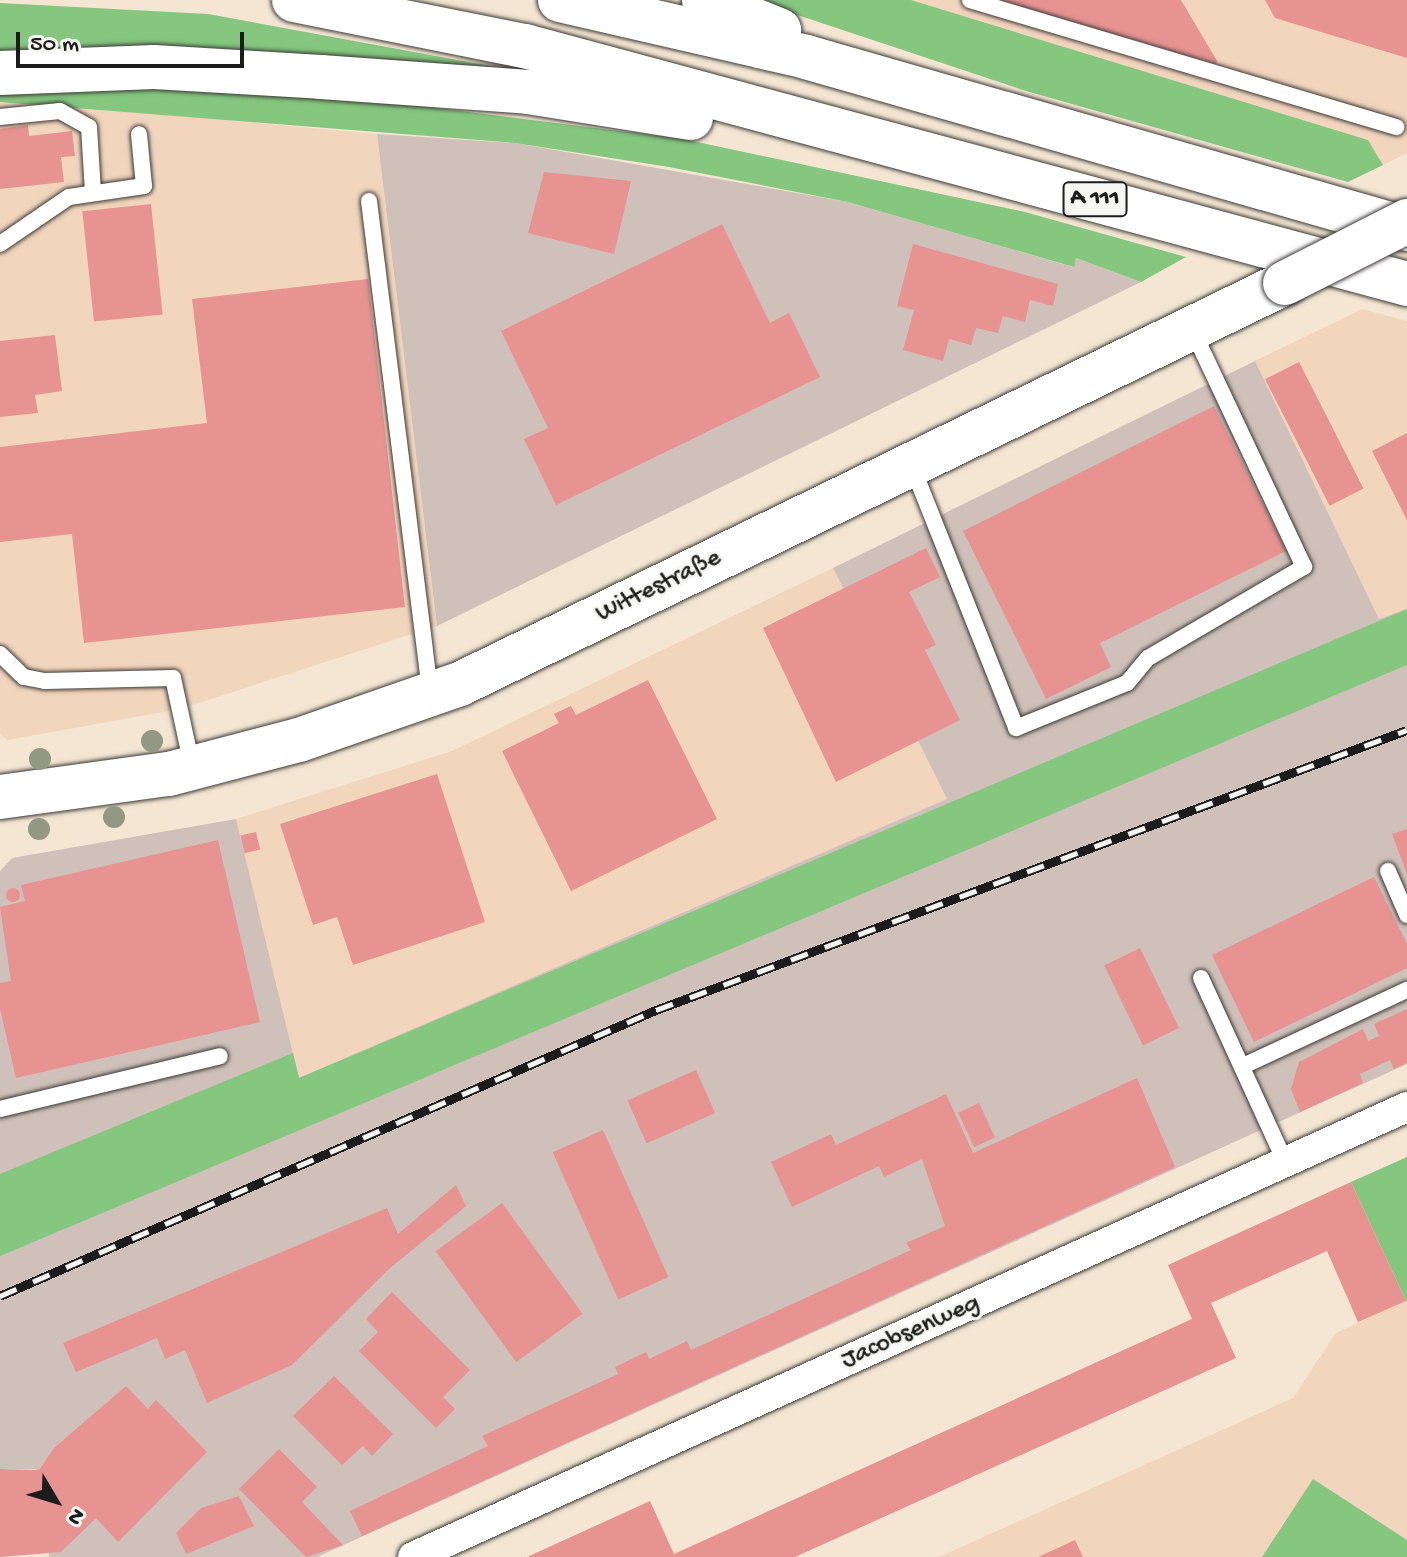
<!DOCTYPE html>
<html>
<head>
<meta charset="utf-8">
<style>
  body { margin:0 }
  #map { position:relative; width:1407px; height:1557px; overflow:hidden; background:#f4e6d3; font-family:"Gochi Hand",sans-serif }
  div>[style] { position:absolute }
  .built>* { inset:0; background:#f2d5bd }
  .industrial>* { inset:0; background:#cfc1ba }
  .green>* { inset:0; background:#85c77f }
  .building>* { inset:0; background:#e69391; transform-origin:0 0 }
  .round { border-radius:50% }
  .roads { filter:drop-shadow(0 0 2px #3c3a37) drop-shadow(0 0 2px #3c3a37) }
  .lane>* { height:16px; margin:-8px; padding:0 8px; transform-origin:8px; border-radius:8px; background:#fff }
  .street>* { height:30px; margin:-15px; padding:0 15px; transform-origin:15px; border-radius:15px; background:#fff }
  .secondary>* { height:44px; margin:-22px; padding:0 22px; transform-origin:22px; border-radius:22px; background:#fff }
  .highway>* { height:44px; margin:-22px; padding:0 22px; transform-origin:22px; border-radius:22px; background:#fff }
  .rail>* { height:9px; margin-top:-4.5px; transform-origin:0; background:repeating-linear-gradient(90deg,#f6f6f2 0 18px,#1c1c1c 0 36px); box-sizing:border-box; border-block:2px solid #1c1c1c }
  .bridges { filter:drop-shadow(0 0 2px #3c3a37) drop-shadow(0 0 2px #3c3a37) }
  .secondary-bridge>* { height:44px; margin:-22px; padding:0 22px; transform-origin:22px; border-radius:22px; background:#fff }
  .trees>* { width:22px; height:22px; margin:-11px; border-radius:50%; background:#929882 }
  span { translate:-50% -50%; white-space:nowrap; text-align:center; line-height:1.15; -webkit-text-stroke:6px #f6f6f2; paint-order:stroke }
  .shield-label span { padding:2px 6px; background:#f6f6f2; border:2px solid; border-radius:6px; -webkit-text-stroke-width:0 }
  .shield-label { font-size:24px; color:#1c1c1c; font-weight:700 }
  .street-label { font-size:26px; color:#1c1c1c }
  .north { position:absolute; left:16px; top:1461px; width:80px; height:80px; -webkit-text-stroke:6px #f6f6f2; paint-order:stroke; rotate:128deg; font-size:22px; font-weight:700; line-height:32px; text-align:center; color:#1c1c1c }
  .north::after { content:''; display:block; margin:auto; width:28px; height:36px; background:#1c1c1c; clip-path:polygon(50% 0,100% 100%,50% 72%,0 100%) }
  .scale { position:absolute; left:16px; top:32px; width:228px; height:36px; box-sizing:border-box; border:4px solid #1c1c1c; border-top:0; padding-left:10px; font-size:24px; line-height:28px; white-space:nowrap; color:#1c1c1c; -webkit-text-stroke:6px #f6f6f2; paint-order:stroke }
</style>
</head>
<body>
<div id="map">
  <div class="built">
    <div style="clip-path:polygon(911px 0,1407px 0,1407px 153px,1383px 165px,1368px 140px)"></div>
    <div style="clip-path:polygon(16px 101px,377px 134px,437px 626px,180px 709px,7px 740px,0 734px,0 102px)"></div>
    <div style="clip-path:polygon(1362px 309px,1407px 321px,1407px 609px,1379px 619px,1255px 361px)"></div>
    <div style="clip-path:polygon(833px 568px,948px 799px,299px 1079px,236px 819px,452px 751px)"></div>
    <div style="clip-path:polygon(1407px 1300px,1407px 1557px,939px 1557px,1293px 1398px,1336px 1333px)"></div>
  </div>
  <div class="industrial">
    <div style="clip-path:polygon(377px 134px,515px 143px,848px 202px,1073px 267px,1076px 258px,1141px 282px,437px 626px)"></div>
    <div style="clip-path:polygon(1255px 361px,1379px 619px,1407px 609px,1407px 1064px,317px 1557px,49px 1557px,36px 1469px,0 1469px,0 871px,12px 858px,236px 819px,299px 1078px,947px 799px,833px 568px)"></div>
  </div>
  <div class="green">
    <div style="clip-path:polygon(752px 0,911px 0,1368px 140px,1383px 165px,1348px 182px,1026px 91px)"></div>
    <div style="clip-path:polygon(0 3px,208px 14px,539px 75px,0 54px)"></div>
    <div style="clip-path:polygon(147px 87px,389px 102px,683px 139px,1025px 212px,1186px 257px,1141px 282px,1076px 258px,1074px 267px,848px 202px,669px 167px,515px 143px,0 102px,0 91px)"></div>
    <div style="clip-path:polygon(1407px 609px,1407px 665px,0 1256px,0 1174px,293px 1053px,299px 1078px)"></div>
    <div style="clip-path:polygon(1407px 1157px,1407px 1300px,1406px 1301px,1351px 1182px)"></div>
    <div style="clip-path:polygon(1313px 1479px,1407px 1540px,1407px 1557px,1262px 1557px)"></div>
  </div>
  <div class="building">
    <div style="clip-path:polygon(999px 0,1181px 0,1217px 61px,1216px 64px)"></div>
    <div style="clip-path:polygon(1265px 0,1407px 0,1407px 58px,1275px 18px)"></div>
    <div style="clip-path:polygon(28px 125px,29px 136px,72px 131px,75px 156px,61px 157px,64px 182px,0 189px,0 129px)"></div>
    <div style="clip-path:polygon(544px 172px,631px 181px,614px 254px,528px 233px)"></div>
    <div style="left:151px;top:204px;width:111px;height:69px;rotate:84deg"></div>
    <div style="clip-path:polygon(722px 224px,770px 323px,789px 313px,820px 377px,556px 505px,524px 439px,548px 428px,501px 331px)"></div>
    <div style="clip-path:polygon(913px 244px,1058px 284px,1053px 306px,1030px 300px,1025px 322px,1003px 316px,998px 333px,976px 328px,971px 345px,949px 339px,943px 361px,903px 350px,914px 310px,897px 306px)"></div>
    <div style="clip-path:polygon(368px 279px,405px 607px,84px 643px,72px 534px,0 542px,0 447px,207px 423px,192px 299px)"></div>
    <div style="clip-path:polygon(55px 335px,62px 391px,35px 395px,38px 413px,0 417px,0 341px)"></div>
    <div style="left:1299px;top:362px;width:142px;height:38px;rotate:63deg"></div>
    <div style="clip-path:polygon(1214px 406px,1286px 551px,1100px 643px,1111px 667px,1046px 699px,963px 531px)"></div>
    <div style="clip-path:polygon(1407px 433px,1407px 520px,1372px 451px)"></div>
    <div style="clip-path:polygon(926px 548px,940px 577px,909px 592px,936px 645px,925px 650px,960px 720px,836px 782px,763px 628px)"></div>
    <div style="clip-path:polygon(648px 680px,717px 819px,571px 891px,502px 751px,559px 723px,554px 714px,571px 706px,576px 715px)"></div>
    <div style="clip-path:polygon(437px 774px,485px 922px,353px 965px,337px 917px,313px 925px,280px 824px)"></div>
    <div style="clip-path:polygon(1407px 829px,1407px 874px,1392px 834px)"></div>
    <div style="left:256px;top:832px;width:18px;height:16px;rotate:77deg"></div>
    <div style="clip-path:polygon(218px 840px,260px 1022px,16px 1078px,0 1009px,0 983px,11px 981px,0 907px,25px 901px,21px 885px)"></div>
    <div style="clip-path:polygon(1374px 877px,1407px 944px,1407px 968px,1254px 1042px,1212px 955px)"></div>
    <div class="round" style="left:6px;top:888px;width:14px;height:14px"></div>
    <div style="left:1140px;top:948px;width:89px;height:40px;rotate:64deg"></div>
    <div style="clip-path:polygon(1407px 1009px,1407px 1063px,1394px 1069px,1390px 1060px,1360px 1074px,1363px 1083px,1300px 1112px,1291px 1089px,1299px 1062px,1363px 1029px,1368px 1041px,1379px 1036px,1374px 1024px)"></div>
    <div style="left:696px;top:1070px;width:47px;height:75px;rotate:66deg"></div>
    <div style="clip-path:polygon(1137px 1078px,1175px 1167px,362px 1536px,350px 1511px,488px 1446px,482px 1436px,618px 1374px,615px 1367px,646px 1352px,649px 1359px,687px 1341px,691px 1350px,911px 1250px,906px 1243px,945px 1226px,922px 1159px,884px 1177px,879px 1166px,792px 1207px,771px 1162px,831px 1134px,836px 1145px,946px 1094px,973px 1153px)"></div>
    <div style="left:979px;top:1103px;width:38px;height:23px;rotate:65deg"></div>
    <div style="left:603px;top:1130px;width:161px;height:55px;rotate:66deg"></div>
    <div style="clip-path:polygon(1351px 1182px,1406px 1301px,1358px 1322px,1327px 1251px,1211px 1303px,1236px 1358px,795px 1557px,527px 1557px,650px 1501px,674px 1554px,1192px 1319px,1168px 1265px)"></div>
    <div style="clip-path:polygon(456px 1185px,466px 1206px,389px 1269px,292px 1365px,207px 1403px,185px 1350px,165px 1359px,157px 1338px,76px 1372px,63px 1343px,387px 1208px,398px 1234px)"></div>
    <div style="left:502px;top:1203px;width:137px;height:82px;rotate:54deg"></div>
    <div style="clip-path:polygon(392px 1292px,470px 1370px,443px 1397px,455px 1409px,436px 1428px,359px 1351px,378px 1332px,366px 1319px)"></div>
    <div style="clip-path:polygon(334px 1376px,393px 1434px,372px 1456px,363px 1446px,342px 1465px,293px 1416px)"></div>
    <div style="clip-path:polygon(126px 1386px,148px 1409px,156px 1400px,207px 1452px,118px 1542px,96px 1518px,61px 1552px,0 1557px,0 1469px,39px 1470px,54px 1448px)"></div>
    <div style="clip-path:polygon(279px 1449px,317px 1487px,302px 1502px,343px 1545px,306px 1557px,239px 1489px)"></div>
    <div style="clip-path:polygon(239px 1496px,254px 1526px,186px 1554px,176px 1533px,201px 1508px)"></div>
    <div style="clip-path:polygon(1075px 1540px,1083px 1557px,1038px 1557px)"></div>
  </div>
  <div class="roads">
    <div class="lane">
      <div style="left:970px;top:0;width:445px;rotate:16.6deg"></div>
      <div style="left:0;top:117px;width:60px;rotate:-5.7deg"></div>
      <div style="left:60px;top:111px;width:33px;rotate:29deg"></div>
      <div style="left:89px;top:127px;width:66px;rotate:86.5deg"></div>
      <div style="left:369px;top:201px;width:496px;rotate:82.9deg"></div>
      <div style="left:0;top:244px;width:83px;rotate:-34.3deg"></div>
      <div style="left:69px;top:197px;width:76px;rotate:-8.3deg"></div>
      <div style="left:144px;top:186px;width:52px;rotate:-95.5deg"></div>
      <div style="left:912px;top:466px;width:282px;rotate:68.3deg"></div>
      <div style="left:1016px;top:728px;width:120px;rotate:-22.1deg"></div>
      <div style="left:1127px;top:683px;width:33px;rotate:-50deg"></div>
      <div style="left:1148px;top:658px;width:181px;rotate:-30.3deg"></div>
      <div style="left:1304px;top:567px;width:263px;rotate:-115.2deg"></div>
      <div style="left:0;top:654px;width:33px;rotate:44deg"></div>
      <div style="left:24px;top:677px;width:21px;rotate:11deg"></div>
      <div style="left:45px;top:681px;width:128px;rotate:-1.3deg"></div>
      <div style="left:173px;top:678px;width:90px;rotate:77.8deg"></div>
      <div style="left:1388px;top:871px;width:48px;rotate:66.6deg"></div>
      <div style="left:1201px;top:978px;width:205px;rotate:65.4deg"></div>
      <div style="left:1243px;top:1066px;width:181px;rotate:-24.9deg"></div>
      <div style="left:0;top:1109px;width:226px;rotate:-13.5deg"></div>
    </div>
    <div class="street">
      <div style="left:413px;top:1557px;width:1091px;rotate:-24.36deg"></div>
    </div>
    <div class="secondary">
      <div style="left:0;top:797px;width:171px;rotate:-7.8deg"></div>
      <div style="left:169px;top:774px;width:134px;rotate:-14.7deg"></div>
      <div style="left:299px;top:740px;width:170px;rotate:-19.2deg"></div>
      <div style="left:460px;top:684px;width:917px;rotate:-25.92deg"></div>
    </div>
    <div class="highway">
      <div style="left:294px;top:0;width:236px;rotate:11.3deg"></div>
      <div style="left:525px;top:46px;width:914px;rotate:15.1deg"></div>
      <div style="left:560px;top:0;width:253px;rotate:13deg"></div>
      <div style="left:806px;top:57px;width:625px;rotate:15.97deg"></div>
      <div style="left:704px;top:0;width:81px;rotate:21.8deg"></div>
      <div style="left:0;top:73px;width:154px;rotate:-2.2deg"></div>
      <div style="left:154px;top:67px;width:167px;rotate:3.4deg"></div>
      <div style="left:321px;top:77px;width:208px;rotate:4.1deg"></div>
      <div style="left:528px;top:92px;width:165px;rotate:9.1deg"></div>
    </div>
  </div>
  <div class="rail">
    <div style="left:0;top:1296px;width:716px;rotate:-23.56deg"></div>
    <div style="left:656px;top:1010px;width:801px;rotate:-20.45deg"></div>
  </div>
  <div class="bridges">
    <div class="secondary-bridge">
      <div style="left:1285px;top:283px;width:137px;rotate:-26.9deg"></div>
    </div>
  </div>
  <div class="trees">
    <div style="left:152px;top:741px"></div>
    <div style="left:40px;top:759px"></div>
    <div style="left:114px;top:817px"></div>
    <div style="left:39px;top:829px"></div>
  </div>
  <div class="shield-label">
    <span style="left:1095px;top:199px">A 111</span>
  </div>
  <div class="street-label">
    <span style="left:659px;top:587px;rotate:-26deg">Wittestraße</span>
    <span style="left:911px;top:1333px;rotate:-24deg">Jacobsenweg</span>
  </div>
  <div class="north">N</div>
  <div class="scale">50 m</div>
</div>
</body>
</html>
